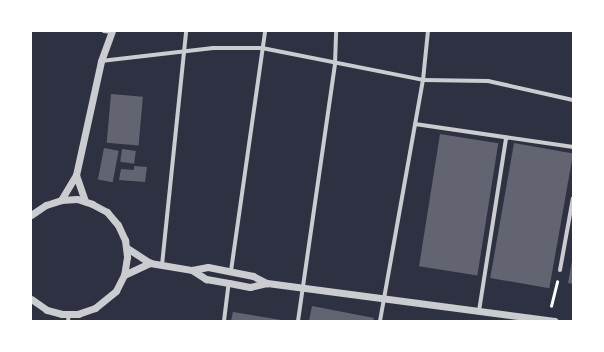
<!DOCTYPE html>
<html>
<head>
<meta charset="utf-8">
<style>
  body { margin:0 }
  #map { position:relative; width:604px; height:352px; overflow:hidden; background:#2d3142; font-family:Inter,sans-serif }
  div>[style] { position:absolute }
  .building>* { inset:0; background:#626471; transform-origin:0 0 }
  .path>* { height:2.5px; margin:-1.25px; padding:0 1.25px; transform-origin:1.25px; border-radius:1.25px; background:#fff }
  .service>* { height:3px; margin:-1.5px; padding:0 1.5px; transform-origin:1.5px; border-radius:1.5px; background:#caccd0 }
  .minor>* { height:4px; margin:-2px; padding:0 2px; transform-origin:2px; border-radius:2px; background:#caccd0 }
  .tertiary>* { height:7px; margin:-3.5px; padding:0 3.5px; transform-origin:3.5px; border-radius:3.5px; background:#caccd0 }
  span { translate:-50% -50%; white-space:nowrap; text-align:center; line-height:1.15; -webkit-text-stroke:3px #fff; paint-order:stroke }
  .frame { position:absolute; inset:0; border:32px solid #fff; pointer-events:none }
</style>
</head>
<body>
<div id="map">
  <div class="building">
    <div style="left:111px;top:94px;width:32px;height:49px;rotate:5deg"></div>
    <div style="left:440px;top:134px;width:59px;height:134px;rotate:9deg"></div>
    <div style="left:514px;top:143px;width:60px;height:137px;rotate:10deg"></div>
    <div style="left:104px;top:148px;width:15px;height:32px;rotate:11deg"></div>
    <div style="left:122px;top:149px;width:14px;height:13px;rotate:8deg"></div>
    <div style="clip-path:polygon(134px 166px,147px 167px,145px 182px,119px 180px,121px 169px,134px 170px)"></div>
    <div style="clip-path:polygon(573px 255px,573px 284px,568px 283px)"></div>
    <div style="clip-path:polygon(312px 306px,374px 318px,373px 321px,309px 321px)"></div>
    <div style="clip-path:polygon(233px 312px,281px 320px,281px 321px,231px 321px)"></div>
  </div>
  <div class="path">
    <div style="left:551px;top:306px;width:25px;rotate:-76deg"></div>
  </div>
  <div class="service">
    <div style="left:103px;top:31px;width:8px;rotate:7deg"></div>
  </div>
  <div class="minor">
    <div style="left:101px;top:61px;width:113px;rotate:-6.6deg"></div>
    <div style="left:213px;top:48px;width:49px"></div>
    <div style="left:262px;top:48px;width:164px;rotate:11.2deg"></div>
    <div style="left:423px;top:80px;width:65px;rotate:0.9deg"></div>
    <div style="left:488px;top:81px;width:87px;rotate:12.6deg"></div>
    <div style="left:415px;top:124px;width:160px;rotate:8.3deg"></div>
    <div style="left:162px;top:265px;width:235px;rotate:-84.1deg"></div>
    <div style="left:560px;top:270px;width:73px;rotate:-79.8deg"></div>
    <div style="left:231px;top:271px;width:242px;rotate:-81.9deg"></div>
    <div style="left:479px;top:311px;width:175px;rotate:-81.1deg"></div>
    <div style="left:68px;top:321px;width:7px;rotate:-82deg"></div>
    <div style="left:224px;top:321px;width:38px;rotate:-83deg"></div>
    <div style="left:298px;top:321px;width:260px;rotate:-81.8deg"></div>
    <div style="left:335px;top:64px;width:33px;rotate:-88deg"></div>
    <div style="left:380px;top:321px;width:245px;rotate:-79.9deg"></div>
    <div style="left:423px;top:80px;width:49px;rotate:-84.2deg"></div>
  </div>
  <div class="tertiary">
    <div style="left:76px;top:175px;width:28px;rotate:71deg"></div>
    <div style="left:61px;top:200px;width:29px;rotate:-59deg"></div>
    <div style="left:76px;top:175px;width:117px;rotate:-77.6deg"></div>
    <div style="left:101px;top:61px;width:32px;rotate:-70deg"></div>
    <div style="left:31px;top:215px;width:18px;rotate:-34deg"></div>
    <div style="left:46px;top:205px;width:16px;rotate:-18deg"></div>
    <div style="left:61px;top:200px;width:16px;rotate:-4deg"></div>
    <div style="left:77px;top:199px;width:16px;rotate:18deg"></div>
    <div style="left:92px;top:204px;width:17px;rotate:28deg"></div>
    <div style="left:107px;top:212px;width:17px;rotate:50deg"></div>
    <div style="left:118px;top:225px;width:17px;rotate:65deg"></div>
    <div style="left:125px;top:240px;width:17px;rotate:83deg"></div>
    <div style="left:127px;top:257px;width:18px;rotate:99deg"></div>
    <div style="left:124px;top:275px;width:18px;rotate:117deg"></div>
    <div style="left:116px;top:291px;width:27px;rotate:141deg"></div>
    <div style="left:95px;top:308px;width:18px;rotate:161deg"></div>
    <div style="left:78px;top:314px;width:16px;rotate:180deg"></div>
    <div style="left:62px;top:314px;width:16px;rotate:-165deg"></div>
    <div style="left:47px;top:310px;width:19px;rotate:-145deg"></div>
    <div style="left:127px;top:248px;width:27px;rotate:33deg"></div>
    <div style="left:150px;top:263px;width:43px;rotate:9.5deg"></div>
    <div style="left:192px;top:270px;width:16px;rotate:-11deg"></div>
    <div style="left:208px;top:267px;width:46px;rotate:11.3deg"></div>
    <div style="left:253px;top:276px;width:16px;rotate:27deg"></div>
    <div style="left:267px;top:283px;width:290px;rotate:7.5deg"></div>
    <div style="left:192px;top:270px;width:17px;rotate:33deg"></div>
    <div style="left:206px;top:279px;width:23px;rotate:10deg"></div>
    <div style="left:229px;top:283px;width:21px;rotate:11deg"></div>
    <div style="left:250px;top:287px;width:17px;rotate:-13deg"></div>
    <div style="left:124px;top:275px;width:29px;rotate:-25deg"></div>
  </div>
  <div class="frame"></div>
</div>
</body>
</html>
